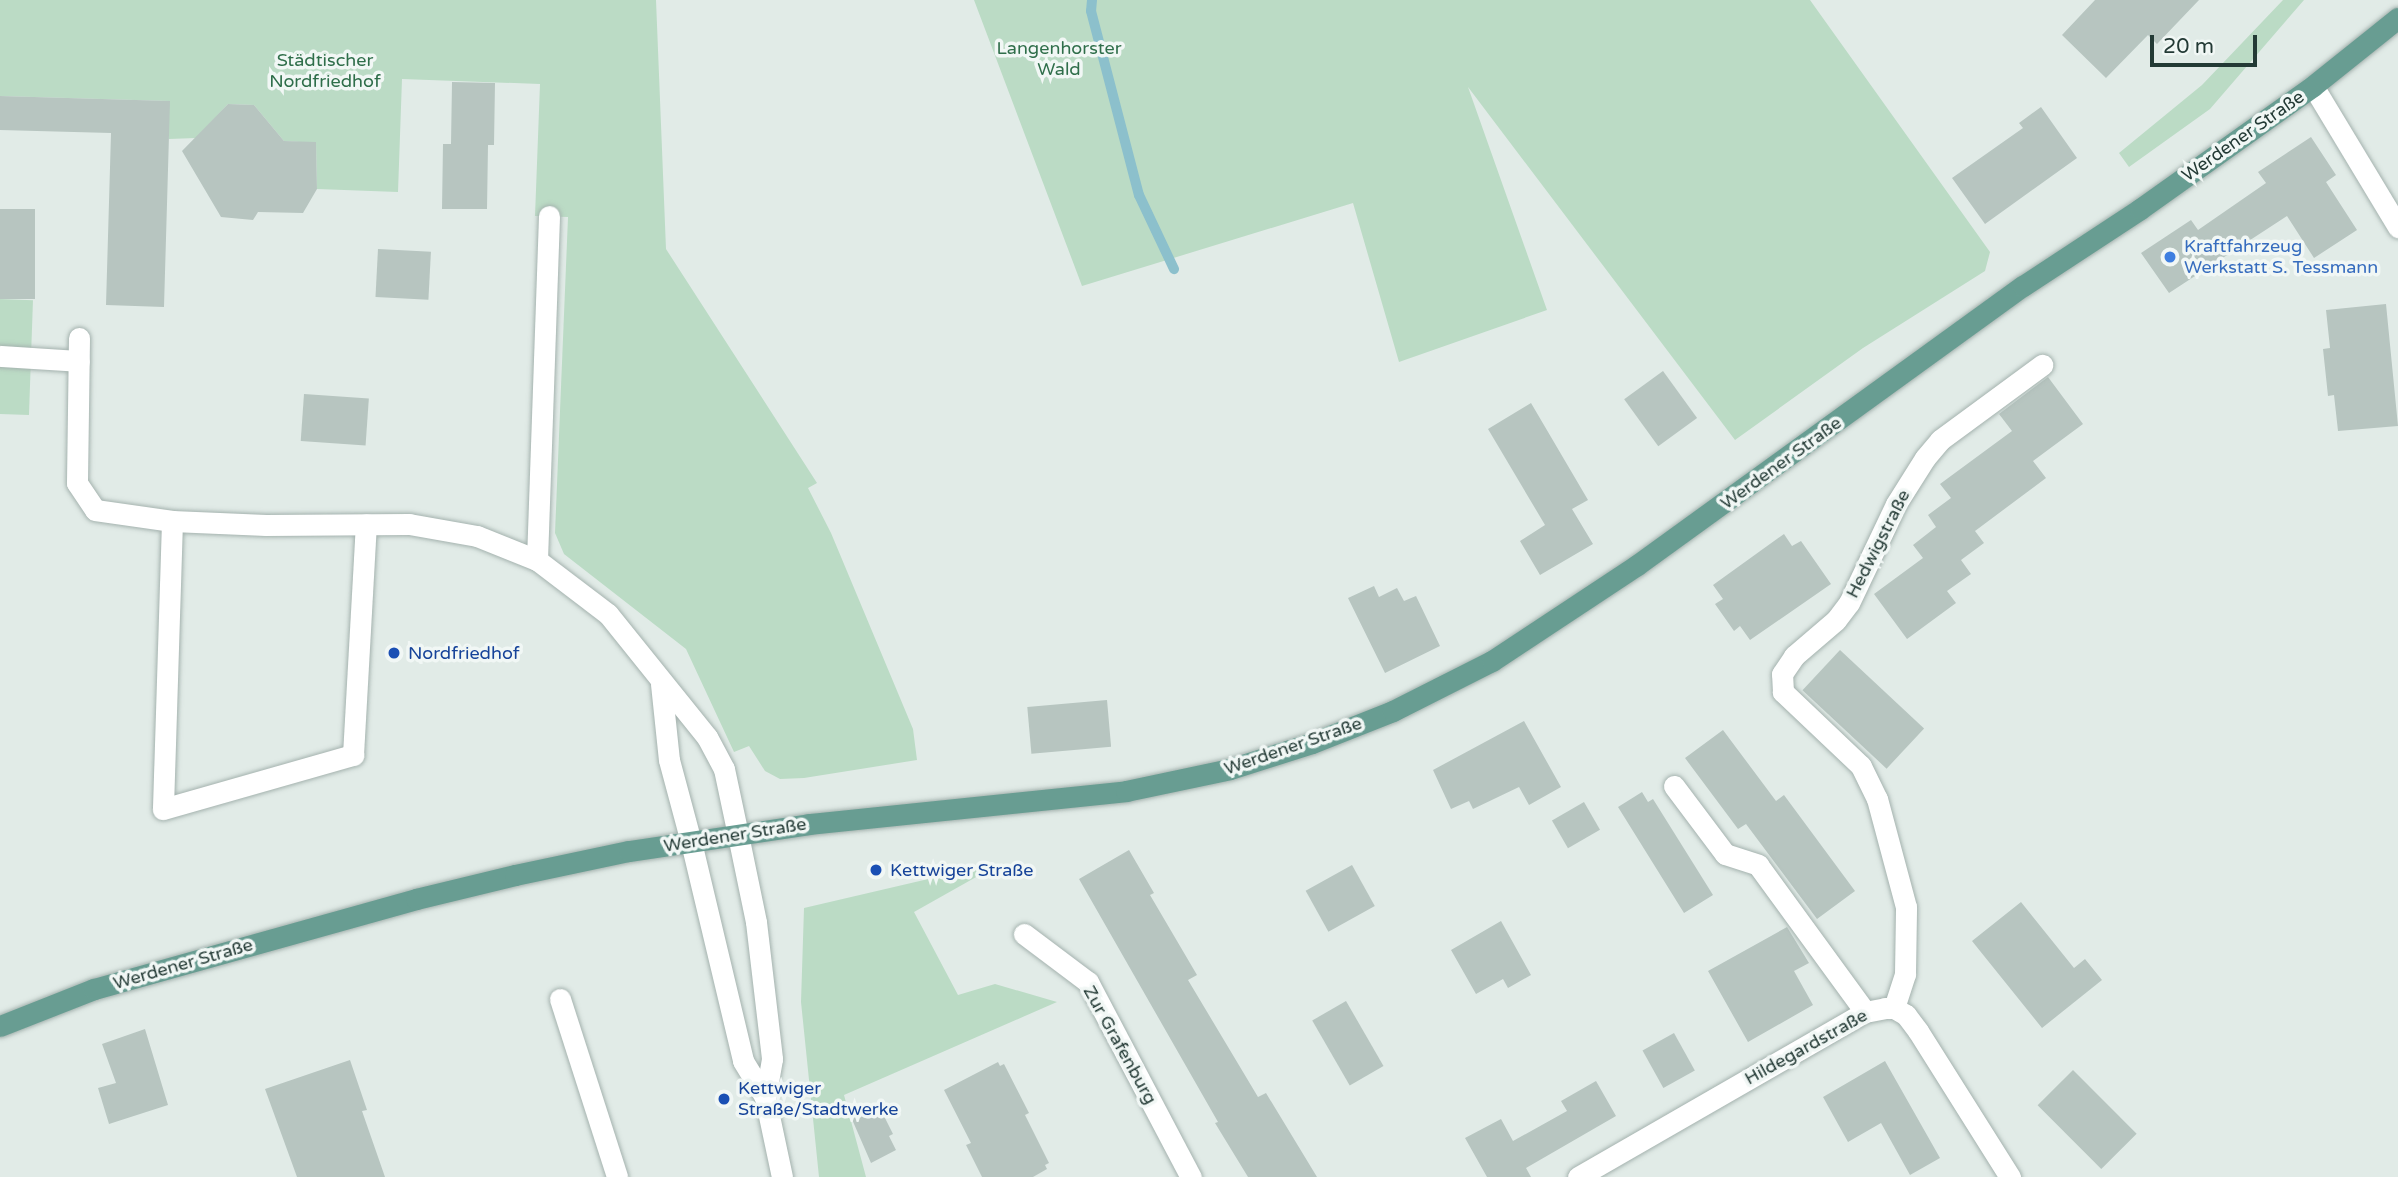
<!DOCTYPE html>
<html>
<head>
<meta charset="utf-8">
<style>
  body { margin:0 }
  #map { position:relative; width:2398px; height:1177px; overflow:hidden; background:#e1ebe7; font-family:"Varela Round",sans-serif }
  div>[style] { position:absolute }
  .green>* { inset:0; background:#bbdbc5; transform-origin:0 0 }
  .stream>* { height:10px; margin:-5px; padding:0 5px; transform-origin:5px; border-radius:5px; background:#8cc0cc }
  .building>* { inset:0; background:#b7c5c0; transform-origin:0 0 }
  .roads { filter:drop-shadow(0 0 2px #a4b2ae) drop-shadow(0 0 2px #a4b2ae) }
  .service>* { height:21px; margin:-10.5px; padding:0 10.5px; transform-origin:10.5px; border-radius:10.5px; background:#fff }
  .minor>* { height:21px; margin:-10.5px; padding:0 10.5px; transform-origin:10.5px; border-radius:10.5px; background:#fff }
  .secondary>* { height:21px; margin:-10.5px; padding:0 10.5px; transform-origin:10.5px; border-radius:10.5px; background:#fff }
  .primary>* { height:21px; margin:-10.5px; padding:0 10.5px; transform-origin:10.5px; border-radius:10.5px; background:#689d92 }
  .dots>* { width:19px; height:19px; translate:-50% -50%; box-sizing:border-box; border:4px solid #f1f7f5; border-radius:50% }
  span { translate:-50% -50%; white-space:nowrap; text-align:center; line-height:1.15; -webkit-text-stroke:7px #f1f7f5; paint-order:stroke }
  .park-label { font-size:18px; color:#2f6e4a }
  .street-label { font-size:18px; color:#233a35 }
  .shop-label { font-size:18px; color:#366cbe }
  .left { translate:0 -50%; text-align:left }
  .transit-label { font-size:18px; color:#164399 }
  .scale { position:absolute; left:2150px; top:35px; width:107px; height:32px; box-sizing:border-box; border:4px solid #233a35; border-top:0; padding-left:9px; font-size:21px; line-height:24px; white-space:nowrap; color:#233a35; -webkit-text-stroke:5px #f1f7f5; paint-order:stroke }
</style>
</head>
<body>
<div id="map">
  <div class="green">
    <div style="clip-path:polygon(0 0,656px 0,666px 249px,817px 483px,808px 488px,831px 533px,913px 729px,917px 760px,804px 778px,780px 779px,765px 771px,749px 746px,734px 752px,686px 649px,564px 554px,555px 533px,568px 217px,535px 216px,540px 84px,402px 79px,398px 192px,317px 189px,316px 143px,284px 141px,254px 105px,228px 104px,196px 138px,169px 139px,169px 101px,0 96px)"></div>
    <div style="clip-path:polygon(974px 0,1810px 0,1990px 252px,1985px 271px,1863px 348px,1735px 440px,1468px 87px,1547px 310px,1399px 362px,1353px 203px,1082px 286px)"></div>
    <div style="clip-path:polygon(2283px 0,2304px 0,2210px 109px,2129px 167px,2119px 153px,2202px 85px)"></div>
    <div style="left:0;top:299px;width:33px;height:115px;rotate:2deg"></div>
    <div style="clip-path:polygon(984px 866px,985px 872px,914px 912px,958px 995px,995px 984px,1057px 1002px,844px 1095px,866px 1177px,819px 1177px,801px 1002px,804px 908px)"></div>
  </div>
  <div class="stream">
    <div style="left:1092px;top:0;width:11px;rotate:95deg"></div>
    <div style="left:1091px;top:11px;width:190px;rotate:75.4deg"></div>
    <div style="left:1139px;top:195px;width:82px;rotate:64.7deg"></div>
  </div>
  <div class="building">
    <div style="clip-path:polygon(2095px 0,2199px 0,2157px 44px,2148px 35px,2106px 78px,2062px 35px)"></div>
    <div style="clip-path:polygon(452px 82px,495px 83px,494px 145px,488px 145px,487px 209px,442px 209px,443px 144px,451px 144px)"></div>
    <div style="clip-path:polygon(0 96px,170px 101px,164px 307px,106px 305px,111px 133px,0 130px)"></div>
    <div style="clip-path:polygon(228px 104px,254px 105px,284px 141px,316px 142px,317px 189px,303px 213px,258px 212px,253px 220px,221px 217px,182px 151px)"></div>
    <div style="clip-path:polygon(2041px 107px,2077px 158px,1985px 224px,1952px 178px,2023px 128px,2019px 123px)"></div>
    <div style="clip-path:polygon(2311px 137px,2336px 175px,2326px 182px,2357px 230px,2314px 258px,2287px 216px,2169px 293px,2141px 253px,2191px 220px,2198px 230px,2266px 183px,2258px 172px)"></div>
    <div style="left:0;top:209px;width:35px;height:90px"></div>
    <div style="left:378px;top:249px;width:53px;height:48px;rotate:3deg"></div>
    <div style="clip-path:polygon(2386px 304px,2398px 426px,2338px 431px,2334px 395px,2328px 396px,2323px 349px,2330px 348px,2326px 310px)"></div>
    <div style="left:1663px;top:371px;width:58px;height:48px;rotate:54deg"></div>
    <div style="clip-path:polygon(2048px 377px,2083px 424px,2033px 461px,2046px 478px,1975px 531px,1984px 543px,1961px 560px,1971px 574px,1947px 591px,1956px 603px,1907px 639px,1874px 594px,1923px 558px,1913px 545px,1936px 527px,1928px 515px,1951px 498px,1940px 484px,2012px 431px,1999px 414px)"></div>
    <div style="left:304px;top:394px;width:65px;height:47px;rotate:4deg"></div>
    <div style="clip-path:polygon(1531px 403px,1588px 500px,1572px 509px,1593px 544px,1540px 575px,1520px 541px,1545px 525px,1488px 429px)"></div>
    <div style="clip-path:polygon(1784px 534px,1792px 546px,1801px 541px,1831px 584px,1750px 640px,1740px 626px,1734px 631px,1715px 604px,1723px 599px,1713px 585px)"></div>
    <div style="clip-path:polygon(1374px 586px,1379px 597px,1397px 588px,1404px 601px,1416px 596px,1440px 646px,1385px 673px,1348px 598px)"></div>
    <div style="left:1840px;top:650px;width:115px;height:55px;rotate:43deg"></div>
    <div style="left:1107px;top:700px;width:47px;height:80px;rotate:85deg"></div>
    <div style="clip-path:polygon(1524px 721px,1561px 787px,1529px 805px,1519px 787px,1473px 809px,1469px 801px,1451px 809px,1433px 770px)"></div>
    <div style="clip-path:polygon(1723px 730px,1776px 801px,1784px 795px,1855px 891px,1817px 919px,1746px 824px,1738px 829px,1685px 758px)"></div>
    <div style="clip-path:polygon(1642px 792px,1648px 802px,1653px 799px,1713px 895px,1684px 913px,1618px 807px)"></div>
    <div style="left:1584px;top:802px;width:32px;height:37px;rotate:60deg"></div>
    <div style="clip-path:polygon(1129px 850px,1154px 893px,1150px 895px,1197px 975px,1188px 980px,1258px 1097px,1266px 1093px,1317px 1177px,1248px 1177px,1215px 1123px,1218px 1122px,1079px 879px)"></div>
    <div style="left:1352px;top:865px;width:47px;height:53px;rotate:61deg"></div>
    <div style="clip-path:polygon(2021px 902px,2074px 968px,2085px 959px,2102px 980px,2042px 1028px,1972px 941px)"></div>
    <div style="clip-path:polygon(1501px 921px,1531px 975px,1508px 988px,1503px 979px,1476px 994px,1451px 950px)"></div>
    <div style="clip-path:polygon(1787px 927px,1809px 963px,1794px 971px,1813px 1005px,1748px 1042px,1708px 971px)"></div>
    <div style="left:1346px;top:1001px;width:75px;height:39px;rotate:60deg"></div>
    <div style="clip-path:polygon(145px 1029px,168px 1105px,109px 1124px,98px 1088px,116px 1083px,102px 1044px)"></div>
    <div style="left:1674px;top:1033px;width:43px;height:36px;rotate:61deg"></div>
    <div style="clip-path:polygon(350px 1060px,367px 1110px,362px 1111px,385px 1177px,297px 1177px,265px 1089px)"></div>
    <div style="clip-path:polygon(1885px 1061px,1940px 1158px,1910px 1175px,1881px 1123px,1848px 1142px,1823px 1097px)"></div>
    <div style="clip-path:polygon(998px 1062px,1000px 1066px,1004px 1064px,1029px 1113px,1025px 1115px,1049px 1163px,1045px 1165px,1047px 1169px,1033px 1177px,982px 1177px,966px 1145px,971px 1143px,944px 1090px)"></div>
    <div style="left:2073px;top:1070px;width:90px;height:50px;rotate:45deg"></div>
    <div style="clip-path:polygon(1596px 1081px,1616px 1116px,1526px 1168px,1531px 1177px,1487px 1177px,1465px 1138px,1501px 1119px,1513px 1141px,1567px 1111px,1561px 1101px)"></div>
    <div style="clip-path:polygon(878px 1104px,893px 1134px,889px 1136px,896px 1150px,871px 1163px,851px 1117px)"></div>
  </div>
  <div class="roads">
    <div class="service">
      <div style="left:79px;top:338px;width:145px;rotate:90.8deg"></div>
      <div style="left:77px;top:483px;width:32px;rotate:56deg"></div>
      <div style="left:95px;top:510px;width:78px;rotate:8.1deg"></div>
      <div style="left:172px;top:521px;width:94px;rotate:2.4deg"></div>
      <div style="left:266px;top:525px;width:143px;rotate:-0.4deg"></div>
      <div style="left:409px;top:524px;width:69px;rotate:10deg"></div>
      <div style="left:477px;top:536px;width:65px;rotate:21.8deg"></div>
      <div style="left:537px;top:560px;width:89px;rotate:37.3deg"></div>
      <div style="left:608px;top:614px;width:158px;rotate:51.2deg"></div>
      <div style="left:707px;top:737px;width:36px;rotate:62deg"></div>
      <div style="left:724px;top:769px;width:67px;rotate:78deg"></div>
      <div style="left:0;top:356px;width:79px;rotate:3.6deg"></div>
      <div style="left:172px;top:521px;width:288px;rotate:91.8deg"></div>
      <div style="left:163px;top:809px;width:198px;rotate:-15.9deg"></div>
      <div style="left:353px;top:755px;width:231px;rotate:-86.8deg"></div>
      <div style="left:537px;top:560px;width:344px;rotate:-88deg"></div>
      <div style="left:661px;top:684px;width:76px;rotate:84deg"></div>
      <div style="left:669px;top:760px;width:85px;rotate:75deg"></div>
      <div style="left:1674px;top:786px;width:85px;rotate:53.1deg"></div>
      <div style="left:1725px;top:854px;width:35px;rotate:18deg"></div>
      <div style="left:1758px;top:865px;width:182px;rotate:53.9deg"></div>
      <div style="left:560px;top:999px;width:187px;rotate:72.2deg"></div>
    </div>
    <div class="minor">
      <div style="left:2313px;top:86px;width:165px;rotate:58.9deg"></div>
      <div style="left:1024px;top:934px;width:80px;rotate:36.9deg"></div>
      <div style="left:1088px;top:982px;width:221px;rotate:62.2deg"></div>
      <div style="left:1894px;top:1008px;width:36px;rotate:-72deg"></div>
      <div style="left:1905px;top:974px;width:67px;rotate:-89.1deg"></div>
      <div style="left:1906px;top:907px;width:112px;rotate:-105deg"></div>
      <div style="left:1877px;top:799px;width:37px;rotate:-116deg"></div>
      <div style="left:1861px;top:766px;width:108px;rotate:-136.5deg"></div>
      <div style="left:1783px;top:692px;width:18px;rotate:-93deg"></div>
      <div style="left:1782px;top:674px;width:22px;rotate:-56deg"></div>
      <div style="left:1794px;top:656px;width:55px;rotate:-40.6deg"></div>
      <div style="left:1836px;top:620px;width:21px;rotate:-53deg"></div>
      <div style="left:1849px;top:603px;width:110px;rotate:-64.6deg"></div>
      <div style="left:1896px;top:504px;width:54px;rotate:-57.8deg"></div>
      <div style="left:1925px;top:458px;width:23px;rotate:-50deg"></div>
      <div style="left:1940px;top:440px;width:127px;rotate:-36.3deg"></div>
      <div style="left:1578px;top:1177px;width:331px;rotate:-29.9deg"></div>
      <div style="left:1865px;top:1012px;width:20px;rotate:-11deg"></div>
      <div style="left:1885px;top:1008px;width:9px"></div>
      <div style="left:1894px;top:1008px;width:14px;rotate:30deg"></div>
      <div style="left:1906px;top:1015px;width:20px;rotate:53deg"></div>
      <div style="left:1918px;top:1031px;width:173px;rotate:57.8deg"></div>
    </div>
    <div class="secondary">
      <div style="left:738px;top:835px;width:89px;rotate:78.3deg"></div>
      <div style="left:756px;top:922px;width:138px;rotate:83.3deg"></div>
      <div style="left:772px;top:1059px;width:39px;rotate:100deg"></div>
      <div style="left:691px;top:842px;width:225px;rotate:76.6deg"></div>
      <div style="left:743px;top:1061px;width:42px;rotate:58.6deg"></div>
      <div style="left:765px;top:1097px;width:82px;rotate:78deg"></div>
    </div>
    <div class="primary">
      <div style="left:0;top:1026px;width:101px;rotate:-21.5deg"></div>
      <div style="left:94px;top:989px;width:334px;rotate:-15.6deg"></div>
      <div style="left:416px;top:899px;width:102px;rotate:-13.6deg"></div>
      <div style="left:515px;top:875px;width:116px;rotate:-11.9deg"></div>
      <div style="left:629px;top:851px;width:182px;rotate:-8.5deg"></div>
      <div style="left:809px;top:824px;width:319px;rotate:-5.9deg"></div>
      <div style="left:1126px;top:791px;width:106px;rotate:-11.9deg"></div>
      <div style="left:1230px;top:769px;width:86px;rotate:-17.6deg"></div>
      <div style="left:1312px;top:743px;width:87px;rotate:-21.6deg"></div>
      <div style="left:1393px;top:711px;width:111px;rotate:-26.8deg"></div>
      <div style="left:1492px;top:661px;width:174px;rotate:-33.5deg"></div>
      <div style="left:1637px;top:565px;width:476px;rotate:-35.9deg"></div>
      <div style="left:2023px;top:286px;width:140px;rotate:-33.3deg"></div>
      <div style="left:2140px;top:209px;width:212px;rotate:-35.4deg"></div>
      <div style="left:2313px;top:86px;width:109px;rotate:-38.7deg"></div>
    </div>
  </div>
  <div class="dots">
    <div style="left:2170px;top:257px;background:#3f7fe0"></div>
    <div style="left:394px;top:653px;background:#1a4fb4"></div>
    <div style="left:876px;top:870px;background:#1a4fb4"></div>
    <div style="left:724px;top:1099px;background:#1a4fb4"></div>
  </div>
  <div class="park-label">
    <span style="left:1059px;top:59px">Langenhorster<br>Wald</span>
    <span style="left:325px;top:71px">Städtischer<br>Nordfriedhof</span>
  </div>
  <div class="street-label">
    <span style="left:2243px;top:136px;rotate:-35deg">Werdener Straße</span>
    <span style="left:1781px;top:463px;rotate:-36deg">Werdener Straße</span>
    <span style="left:1878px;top:544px;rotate:-63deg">Hedwigstraße</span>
    <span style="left:1293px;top:746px;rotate:-19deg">Werdener Straße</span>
    <span style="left:735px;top:835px;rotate:-9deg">Werdener Straße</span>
    <span style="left:183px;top:964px;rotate:-16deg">Werdener Straße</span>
    <span style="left:1120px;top:1045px;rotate:61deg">Zur Grafenburg</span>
    <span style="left:1806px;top:1047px;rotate:-29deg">Hildegardstraße</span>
  </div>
  <div class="shop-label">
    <span class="left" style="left:2184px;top:257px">Kraftfahrzeug<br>Werkstatt S. Tessmann</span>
  </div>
  <div class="transit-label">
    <span class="left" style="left:408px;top:653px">Nordfriedhof</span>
    <span class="left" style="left:890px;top:870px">Kettwiger Straße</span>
    <span class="left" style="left:738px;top:1099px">Kettwiger<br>Straße/Stadtwerke</span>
  </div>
  <div class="scale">20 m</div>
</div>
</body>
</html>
